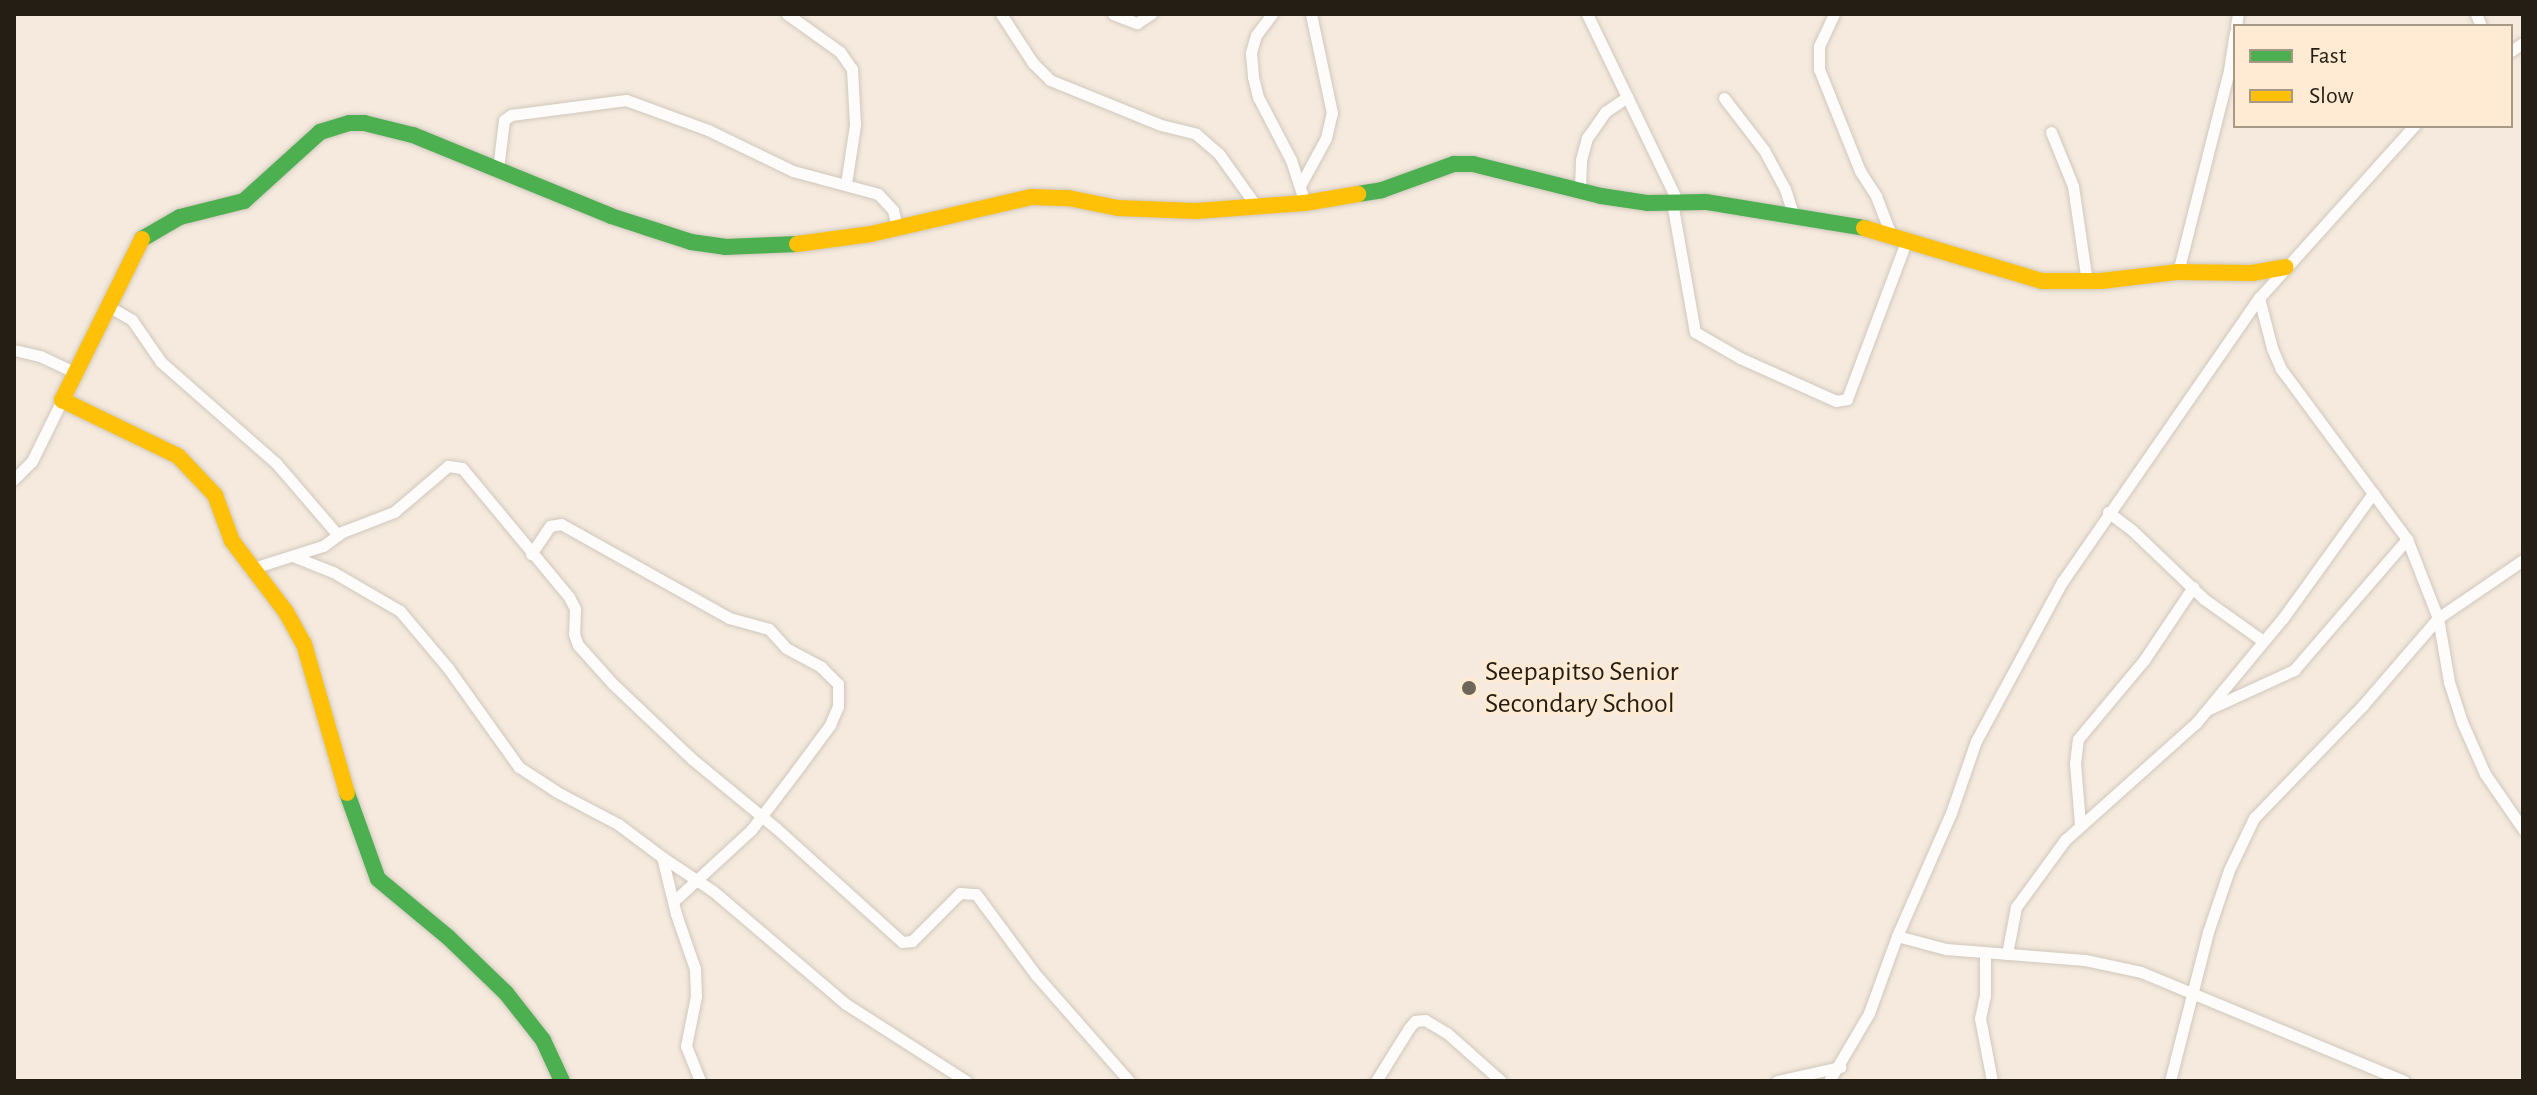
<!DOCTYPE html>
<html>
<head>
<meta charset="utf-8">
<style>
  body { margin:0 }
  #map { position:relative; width:2537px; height:1095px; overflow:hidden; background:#f5eadd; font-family:"Alegreya Sans",sans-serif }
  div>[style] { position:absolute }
  .roads { filter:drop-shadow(0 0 2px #d0c7bd) drop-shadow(0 0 2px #d0c7bd) }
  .street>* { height:11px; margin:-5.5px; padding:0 5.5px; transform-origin:5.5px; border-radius:5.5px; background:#fefcfa }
  .fast>* { height:16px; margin:-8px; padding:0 8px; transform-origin:8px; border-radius:8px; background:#4caf50 }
  .slow>* { height:16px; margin:-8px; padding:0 8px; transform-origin:8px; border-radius:8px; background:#ffc107 }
  .dots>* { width:22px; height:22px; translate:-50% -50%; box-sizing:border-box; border:4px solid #ffebd3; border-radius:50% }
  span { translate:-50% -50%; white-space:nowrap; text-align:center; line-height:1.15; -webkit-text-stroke:6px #ffebd3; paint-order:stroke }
  .poi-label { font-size:28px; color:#251e15 }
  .left { translate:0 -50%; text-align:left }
  .frame { position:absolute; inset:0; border:16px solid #251e15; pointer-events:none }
  .legend { position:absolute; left:2233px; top:24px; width:280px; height:104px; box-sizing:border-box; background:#ffebd3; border:2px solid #a89987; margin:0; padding:10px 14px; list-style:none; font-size:24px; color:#251e15 }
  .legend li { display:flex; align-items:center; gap:16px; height:40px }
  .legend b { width:40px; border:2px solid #a89987 }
</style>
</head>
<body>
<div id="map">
  <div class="roads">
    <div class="street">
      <div style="left:787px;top:14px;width:65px;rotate:35.6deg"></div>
      <div style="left:840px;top:52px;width:21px;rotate:55deg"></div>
      <div style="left:852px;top:69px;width:56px;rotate:86.9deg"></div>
      <div style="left:855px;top:125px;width:60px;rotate:98.7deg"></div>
      <div style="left:1001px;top:14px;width:59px;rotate:56.9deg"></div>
      <div style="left:1033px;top:63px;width:24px;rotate:45deg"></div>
      <div style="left:1050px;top:80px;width:120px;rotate:22.1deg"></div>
      <div style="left:1161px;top:125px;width:36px;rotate:14deg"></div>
      <div style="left:1196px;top:134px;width:30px;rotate:41deg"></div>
      <div style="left:1219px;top:154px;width:65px;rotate:54.4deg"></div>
      <div style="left:1113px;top:14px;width:26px;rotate:21deg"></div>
      <div style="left:1137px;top:23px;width:17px;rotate:-33deg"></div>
      <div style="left:1272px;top:14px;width:26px;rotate:127deg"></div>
      <div style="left:1256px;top:35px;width:19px;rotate:106deg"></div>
      <div style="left:1251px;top:53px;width:24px;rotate:85deg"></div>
      <div style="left:1253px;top:77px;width:21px;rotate:76deg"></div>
      <div style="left:1258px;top:97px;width:71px;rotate:62.4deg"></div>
      <div style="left:1291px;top:160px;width:45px;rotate:72deg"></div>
      <div style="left:1587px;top:14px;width:209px;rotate:64.2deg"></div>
      <div style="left:1834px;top:14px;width:35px;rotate:115deg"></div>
      <div style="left:1819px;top:46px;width:23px;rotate:90deg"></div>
      <div style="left:1819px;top:69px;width:110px;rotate:68.1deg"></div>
      <div style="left:1860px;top:171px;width:30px;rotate:57deg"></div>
      <div style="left:1876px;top:196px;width:40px;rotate:69deg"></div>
      <div style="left:2476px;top:14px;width:13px;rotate:67deg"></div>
      <div style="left:2236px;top:26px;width:12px;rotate:-81deg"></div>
      <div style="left:2511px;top:51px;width:14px;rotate:-34deg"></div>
      <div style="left:1724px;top:98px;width:66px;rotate:52.4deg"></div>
      <div style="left:1764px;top:150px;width:44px;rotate:61.7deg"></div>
      <div style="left:1785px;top:189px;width:26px;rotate:72deg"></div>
      <div style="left:2051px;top:132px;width:58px;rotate:67.8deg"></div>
      <div style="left:2073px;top:186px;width:97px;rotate:81.7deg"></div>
      <div style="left:498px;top:169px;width:49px;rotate:-83deg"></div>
      <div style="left:504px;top:120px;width:9px;rotate:-36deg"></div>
      <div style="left:511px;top:115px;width:116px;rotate:-7.4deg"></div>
      <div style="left:626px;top:100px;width:87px;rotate:20.1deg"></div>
      <div style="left:708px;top:130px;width:94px;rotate:25.8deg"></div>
      <div style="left:793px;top:171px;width:88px;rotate:15.1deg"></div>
      <div style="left:878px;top:194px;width:22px;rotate:47deg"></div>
      <div style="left:893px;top:210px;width:18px;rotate:77deg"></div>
      <div style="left:1301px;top:184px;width:52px;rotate:-61.5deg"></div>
      <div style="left:1326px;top:138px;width:26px;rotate:-77deg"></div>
      <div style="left:1332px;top:113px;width:101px;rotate:-102deg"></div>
      <div style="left:1580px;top:189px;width:29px;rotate:-88deg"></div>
      <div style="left:1581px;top:160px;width:23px;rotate:-75deg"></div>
      <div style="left:1587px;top:138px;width:32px;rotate:-55deg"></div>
      <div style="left:1605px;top:112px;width:27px;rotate:-34deg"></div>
      <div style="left:1672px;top:202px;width:132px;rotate:80deg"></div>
      <div style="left:1695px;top:332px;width:52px;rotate:30deg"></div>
      <div style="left:1740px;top:358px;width:105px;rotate:24.1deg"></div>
      <div style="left:1836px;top:401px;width:11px;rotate:-10deg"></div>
      <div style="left:1847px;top:399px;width:171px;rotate:-69.4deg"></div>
      <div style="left:2178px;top:272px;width:208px;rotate:-75.8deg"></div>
      <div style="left:2229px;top:70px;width:38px;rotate:-81deg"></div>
      <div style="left:2259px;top:298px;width:52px;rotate:75.4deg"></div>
      <div style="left:2272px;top:348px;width:23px;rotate:67deg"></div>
      <div style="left:2281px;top:369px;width:212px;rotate:53.5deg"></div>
      <div style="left:2407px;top:539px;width:85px;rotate:68.6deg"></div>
      <div style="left:2438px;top:618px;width:65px;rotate:80.2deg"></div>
      <div style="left:2449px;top:682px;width:42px;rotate:72deg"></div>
      <div style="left:2462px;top:722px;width:57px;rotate:66.1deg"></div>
      <div style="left:2485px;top:774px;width:67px;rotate:55.4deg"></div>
      <div style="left:108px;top:306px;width:28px;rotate:30deg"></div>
      <div style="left:132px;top:320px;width:51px;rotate:55.4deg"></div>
      <div style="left:161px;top:362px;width:153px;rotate:41.3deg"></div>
      <div style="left:276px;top:463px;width:95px;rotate:49.3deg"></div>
      <div style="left:14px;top:350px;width:27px;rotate:13deg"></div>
      <div style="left:40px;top:356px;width:40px;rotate:25deg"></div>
      <div style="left:14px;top:479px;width:25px;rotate:-45deg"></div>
      <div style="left:32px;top:461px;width:68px;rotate:-63.8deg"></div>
      <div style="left:2108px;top:512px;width:31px;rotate:37deg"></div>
      <div style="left:2133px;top:531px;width:98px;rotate:43.8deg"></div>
      <div style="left:2204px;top:599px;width:72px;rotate:35.4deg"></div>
      <div style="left:531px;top:554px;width:34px;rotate:-56deg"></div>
      <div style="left:550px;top:526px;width:11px;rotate:-10deg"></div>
      <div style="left:561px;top:524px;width:193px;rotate:29.2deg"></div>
      <div style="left:729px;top:618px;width:41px;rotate:15.4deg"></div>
      <div style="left:769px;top:629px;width:25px;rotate:48deg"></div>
      <div style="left:786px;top:648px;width:40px;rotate:28deg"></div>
      <div style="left:821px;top:667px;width:24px;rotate:45deg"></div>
      <div style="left:838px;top:684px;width:22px;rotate:90deg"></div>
      <div style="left:838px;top:706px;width:21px;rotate:113deg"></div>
      <div style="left:830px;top:725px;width:57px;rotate:126.5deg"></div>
      <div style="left:796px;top:771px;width:74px;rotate:127.3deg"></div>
      <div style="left:751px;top:830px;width:103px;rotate:137.4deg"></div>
      <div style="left:295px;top:557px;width:41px;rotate:21.5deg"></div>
      <div style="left:333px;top:572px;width:78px;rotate:30.2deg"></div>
      <div style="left:400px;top:611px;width:75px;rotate:49.9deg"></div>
      <div style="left:448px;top:668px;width:122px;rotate:54.4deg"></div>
      <div style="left:519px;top:767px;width:45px;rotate:33.3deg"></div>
      <div style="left:557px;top:792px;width:69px;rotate:27.7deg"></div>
      <div style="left:618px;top:824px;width:55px;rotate:36.9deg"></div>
      <div style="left:662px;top:857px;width:59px;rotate:76.2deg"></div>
      <div style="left:676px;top:914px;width:58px;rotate:70.9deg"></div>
      <div style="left:695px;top:969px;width:27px;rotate:88deg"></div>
      <div style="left:696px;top:996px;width:51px;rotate:101.3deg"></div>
      <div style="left:686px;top:1046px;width:38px;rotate:68deg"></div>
      <div style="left:250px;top:569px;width:77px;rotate:-17.5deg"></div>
      <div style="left:323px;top:546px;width:24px;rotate:-36deg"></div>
      <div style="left:342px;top:532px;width:56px;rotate:-21deg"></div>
      <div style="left:394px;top:512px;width:71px;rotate:-40.4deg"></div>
      <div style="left:448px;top:466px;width:14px;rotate:8deg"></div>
      <div style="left:462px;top:468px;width:168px;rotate:50.3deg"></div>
      <div style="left:569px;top:597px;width:13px;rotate:63deg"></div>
      <div style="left:575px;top:609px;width:25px;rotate:92deg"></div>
      <div style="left:574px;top:634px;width:12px;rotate:70deg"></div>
      <div style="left:578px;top:645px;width:52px;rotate:48.1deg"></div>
      <div style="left:613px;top:684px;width:109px;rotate:43.5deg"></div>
      <div style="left:692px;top:759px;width:109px;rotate:39.4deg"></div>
      <div style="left:776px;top:828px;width:170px;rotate:42.1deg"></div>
      <div style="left:902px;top:942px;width:10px;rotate:-6deg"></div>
      <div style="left:912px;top:941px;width:68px;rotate:-45deg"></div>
      <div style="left:960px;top:893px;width:16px;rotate:4deg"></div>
      <div style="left:976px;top:894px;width:101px;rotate:53.5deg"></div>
      <div style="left:1036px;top:975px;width:141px;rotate:48.7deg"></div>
      <div style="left:2209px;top:709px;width:94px;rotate:-24.6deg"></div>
      <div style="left:2294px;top:670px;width:173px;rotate:-49.2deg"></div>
      <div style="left:2080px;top:824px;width:61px;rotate:-94.7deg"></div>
      <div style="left:2075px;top:763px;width:24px;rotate:-83deg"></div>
      <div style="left:2078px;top:739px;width:103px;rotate:-50.1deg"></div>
      <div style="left:2144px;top:660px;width:88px;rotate:-56.1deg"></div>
      <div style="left:662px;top:857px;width:61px;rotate:33.7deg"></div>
      <div style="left:713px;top:891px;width:175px;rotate:40.4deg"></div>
      <div style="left:846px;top:1004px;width:143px;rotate:32.7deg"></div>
      <div style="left:1897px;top:936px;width:51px;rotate:14.9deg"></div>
      <div style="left:1946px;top:949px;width:139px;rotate:4.5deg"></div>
      <div style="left:2085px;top:960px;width:57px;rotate:12.1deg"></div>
      <div style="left:2141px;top:972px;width:285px;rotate:22.5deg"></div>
      <div style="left:1985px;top:953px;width:42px;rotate:90deg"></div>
      <div style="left:1985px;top:995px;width:24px;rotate:102deg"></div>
      <div style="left:1980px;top:1018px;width:64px;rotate:79.2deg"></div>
      <div style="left:2007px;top:954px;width:48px;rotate:-79.2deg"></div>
      <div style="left:2016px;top:907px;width:83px;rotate:-53.8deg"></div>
      <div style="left:2065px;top:840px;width:176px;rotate:-41.8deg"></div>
      <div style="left:2196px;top:723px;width:136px;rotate:-50.4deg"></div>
      <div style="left:2283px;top:618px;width:154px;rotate:-54.2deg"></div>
      <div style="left:1376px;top:1081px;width:62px;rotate:-58.1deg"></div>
      <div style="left:1409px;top:1028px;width:9px;rotate:-49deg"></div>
      <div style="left:1415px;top:1021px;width:10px;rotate:-6deg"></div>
      <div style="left:1425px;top:1020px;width:26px;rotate:31deg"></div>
      <div style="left:1447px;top:1033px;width:72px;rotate:41.6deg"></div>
      <div style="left:1777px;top:1081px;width:65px;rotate:-12.5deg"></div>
      <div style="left:1829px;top:1081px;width:79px;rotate:-59.5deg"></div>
      <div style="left:1869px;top:1013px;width:82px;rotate:-70deg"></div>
      <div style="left:1897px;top:936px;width:134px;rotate:-66.3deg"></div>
      <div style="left:1951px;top:813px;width:76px;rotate:-70.9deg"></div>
      <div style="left:1976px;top:741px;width:181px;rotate:-61.6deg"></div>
      <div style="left:2062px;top:582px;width:346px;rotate:-55.3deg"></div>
      <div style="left:2259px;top:298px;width:232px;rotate:-48deg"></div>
      <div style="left:2170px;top:1081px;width:154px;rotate:-75.7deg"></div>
      <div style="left:2208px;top:932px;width:65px;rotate:-71.3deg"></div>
      <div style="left:2229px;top:870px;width:58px;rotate:-64.3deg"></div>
      <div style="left:2254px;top:818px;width:157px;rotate:-46deg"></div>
      <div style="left:2363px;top:705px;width:115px;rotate:-49.2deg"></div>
      <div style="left:2438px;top:618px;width:103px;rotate:-34.3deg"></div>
    </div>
    <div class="fast">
      <div style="left:1358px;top:194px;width:24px;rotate:-9deg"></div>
      <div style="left:1382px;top:190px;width:77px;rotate:-19.9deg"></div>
      <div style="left:1454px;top:164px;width:19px"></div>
      <div style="left:1473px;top:164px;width:132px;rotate:14deg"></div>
      <div style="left:1601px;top:196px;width:48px;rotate:8.5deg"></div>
      <div style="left:1648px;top:203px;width:58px;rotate:-1deg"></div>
      <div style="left:1706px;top:202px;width:160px;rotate:9.3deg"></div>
      <div style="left:142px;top:239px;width:44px;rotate:-30.1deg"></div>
      <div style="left:180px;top:217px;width:66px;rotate:-14deg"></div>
      <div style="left:244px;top:201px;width:103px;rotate:-42.2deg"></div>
      <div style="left:320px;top:132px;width:31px;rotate:-17deg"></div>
      <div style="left:350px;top:123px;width:14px"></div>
      <div style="left:364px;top:123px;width:50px;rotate:13.8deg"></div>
      <div style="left:413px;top:135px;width:214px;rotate:22.2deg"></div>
      <div style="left:611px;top:216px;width:84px;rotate:18deg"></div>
      <div style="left:691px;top:242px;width:34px;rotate:8deg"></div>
      <div style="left:725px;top:247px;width:72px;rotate:-2.4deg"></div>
      <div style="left:347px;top:793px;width:91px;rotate:70.2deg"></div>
      <div style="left:378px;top:879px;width:92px;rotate:39.7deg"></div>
      <div style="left:449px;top:938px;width:79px;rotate:44deg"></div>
      <div style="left:506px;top:993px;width:60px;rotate:51.8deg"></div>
      <div style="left:543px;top:1040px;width:45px;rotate:65.1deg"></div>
    </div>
    <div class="slow">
      <div style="left:1864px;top:228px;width:186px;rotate:16.6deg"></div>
      <div style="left:2042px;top:281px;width:59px"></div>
      <div style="left:2101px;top:281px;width:78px;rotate:-6.7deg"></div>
      <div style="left:2178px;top:272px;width:74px;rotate:0.8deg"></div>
      <div style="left:2252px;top:273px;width:34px;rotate:-10deg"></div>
      <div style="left:142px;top:239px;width:180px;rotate:116.4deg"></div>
      <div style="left:62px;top:400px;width:129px;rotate:25.8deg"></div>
      <div style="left:178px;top:456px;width:54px;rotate:46.5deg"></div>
      <div style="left:215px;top:495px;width:49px;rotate:69.7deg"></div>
      <div style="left:232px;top:541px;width:89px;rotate:52.7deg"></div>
      <div style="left:286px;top:612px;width:37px;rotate:61deg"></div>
      <div style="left:304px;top:644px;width:155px;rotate:73.9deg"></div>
      <div style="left:797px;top:244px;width:75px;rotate:-7.7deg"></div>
      <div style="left:871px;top:234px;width:164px;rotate:-13deg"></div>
      <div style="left:1031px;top:197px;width:37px;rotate:2deg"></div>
      <div style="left:1068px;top:198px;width:51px;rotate:11.3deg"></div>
      <div style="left:1118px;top:208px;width:78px;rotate:2.2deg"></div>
      <div style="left:1196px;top:211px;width:109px;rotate:-4.2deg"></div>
      <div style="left:1305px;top:203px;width:54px;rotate:-9.6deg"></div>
    </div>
  </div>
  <div class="dots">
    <div style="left:1469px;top:688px;background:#6e655b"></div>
  </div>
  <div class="poi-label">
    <span class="left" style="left:1485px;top:688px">Seepapitso Senior<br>Secondary School</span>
  </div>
  <div class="frame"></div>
  <ul class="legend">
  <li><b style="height:10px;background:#4caf50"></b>Fast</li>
  <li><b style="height:10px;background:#ffc107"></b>Slow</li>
  </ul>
</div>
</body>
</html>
